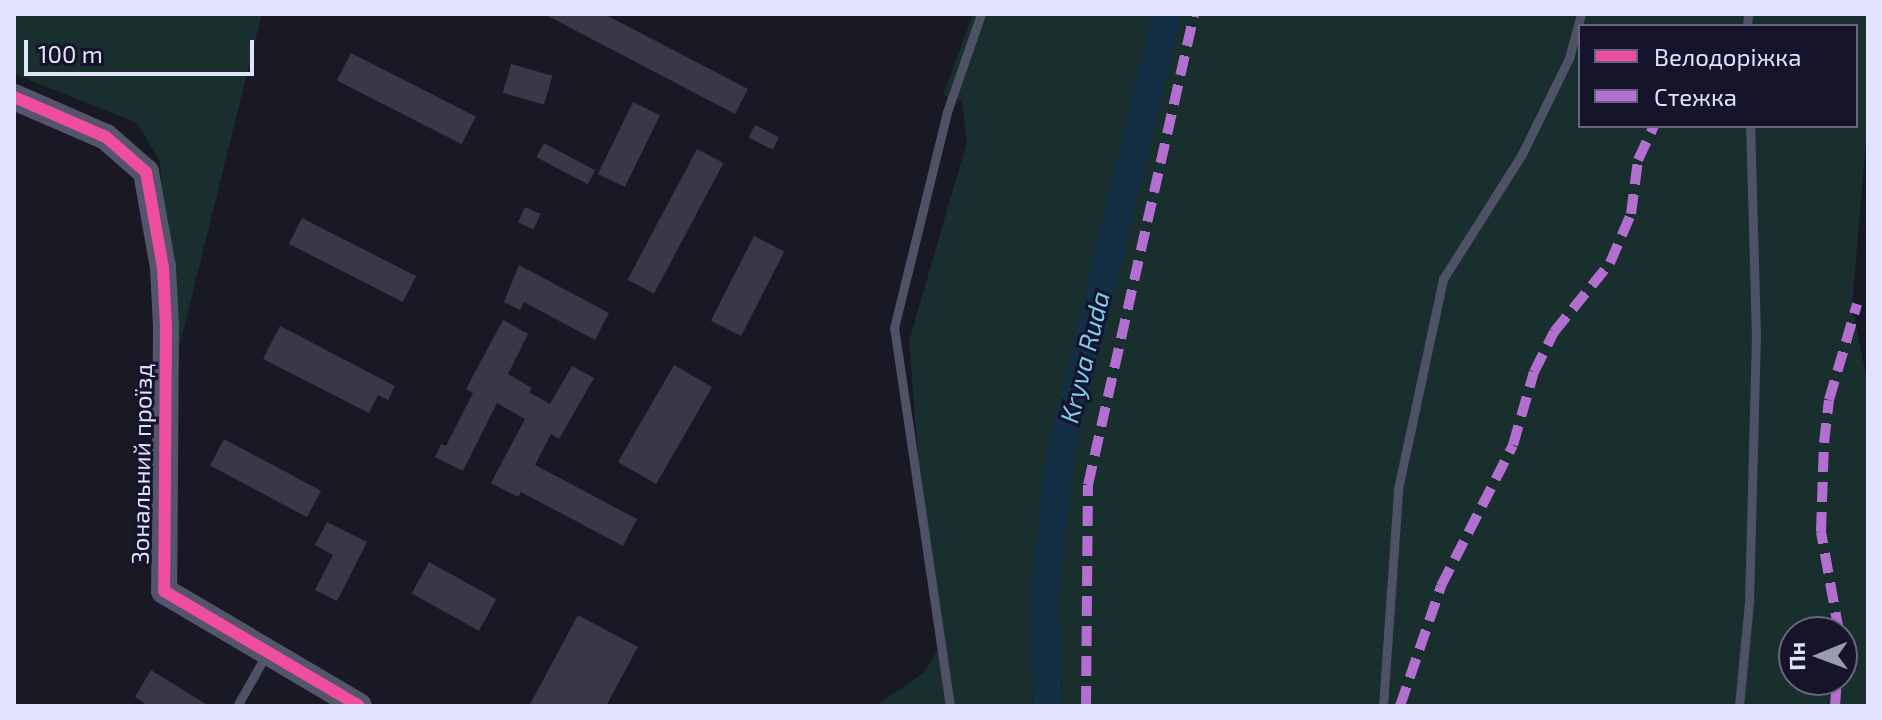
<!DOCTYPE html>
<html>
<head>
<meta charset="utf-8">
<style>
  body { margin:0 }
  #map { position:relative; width:1882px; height:720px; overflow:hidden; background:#191925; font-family:"Exo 2",sans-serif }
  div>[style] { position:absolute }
  .green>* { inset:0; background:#182f2d }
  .river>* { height:28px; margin:-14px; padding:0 14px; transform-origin:14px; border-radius:14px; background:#142e46 }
  .building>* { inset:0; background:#393846; transform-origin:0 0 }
  .lane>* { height:9px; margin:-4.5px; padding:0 4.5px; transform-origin:4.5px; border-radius:4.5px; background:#4f5264 }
  .secondary>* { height:26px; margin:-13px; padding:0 13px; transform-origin:13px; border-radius:13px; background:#54556a }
  .quiet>* { height:10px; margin-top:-5px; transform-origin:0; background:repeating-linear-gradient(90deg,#b36fd0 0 20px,transparent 0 30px) }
  .cycleway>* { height:12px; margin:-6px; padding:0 6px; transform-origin:6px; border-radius:6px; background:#ef4d9e }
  span { translate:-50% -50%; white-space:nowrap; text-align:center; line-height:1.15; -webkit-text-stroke:6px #15142a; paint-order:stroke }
  .street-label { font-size:24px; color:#e1e2fc }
  .water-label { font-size:26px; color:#7bcdf0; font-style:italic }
  .frame { position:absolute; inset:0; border:16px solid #e1e2fc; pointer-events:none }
  .legend { position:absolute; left:1578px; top:24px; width:280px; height:104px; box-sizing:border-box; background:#15142a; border:2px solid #67667e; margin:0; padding:10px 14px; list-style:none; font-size:24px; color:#e1e2fc }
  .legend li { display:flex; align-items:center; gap:16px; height:40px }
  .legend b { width:40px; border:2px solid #67667e }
  .north { position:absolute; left:1778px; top:616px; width:80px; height:80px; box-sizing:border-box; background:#15142a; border:2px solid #67667e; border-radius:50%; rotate:269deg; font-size:22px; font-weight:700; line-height:32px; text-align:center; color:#e1e2fc }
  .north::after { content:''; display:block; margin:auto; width:28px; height:36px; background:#9b9cb1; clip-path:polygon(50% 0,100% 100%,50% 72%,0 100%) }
  .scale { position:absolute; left:24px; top:40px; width:230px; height:36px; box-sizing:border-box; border:4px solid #e1e2fc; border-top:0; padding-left:10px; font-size:24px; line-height:28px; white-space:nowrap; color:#e1e2fc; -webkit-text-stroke:6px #15142a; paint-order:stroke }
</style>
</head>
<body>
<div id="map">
  <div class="green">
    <div style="clip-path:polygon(14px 14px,262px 14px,173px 372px,160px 161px,137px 123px,14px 74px)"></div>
    <div style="clip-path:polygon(evenodd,973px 14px,1868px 14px,1868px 118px,1852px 305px,1868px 386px,1868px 706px,1063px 706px,1061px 672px,1033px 691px,1033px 706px,876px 706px,923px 673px,944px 640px,921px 491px,909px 341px,967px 142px,962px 101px,943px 95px,973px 14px,1580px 26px,1856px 26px,1856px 126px,1580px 126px,1580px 26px,973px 14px,1794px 632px,1842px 632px,1842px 680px,1794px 680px,1794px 632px)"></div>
  </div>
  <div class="river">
    <div style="left:1048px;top:706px;width:113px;rotate:-91.5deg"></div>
    <div style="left:1045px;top:593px;width:137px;rotate:-83.7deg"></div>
    <div style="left:1060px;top:457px;width:456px;rotate:-76.4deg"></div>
  </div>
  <div class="building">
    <div style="clip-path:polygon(544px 14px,604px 14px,748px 89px,735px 114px)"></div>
    <div style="left:351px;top:53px;width:140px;height:31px;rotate:27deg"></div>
    <div style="left:511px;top:64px;width:43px;height:30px;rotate:16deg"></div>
    <div style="left:633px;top:102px;width:30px;height:80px;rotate:26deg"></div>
    <div style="left:755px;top:125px;width:27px;height:14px;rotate:27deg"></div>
    <div style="left:544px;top:143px;width:58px;height:16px;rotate:28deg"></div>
    <div style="left:697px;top:149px;width:30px;height:148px;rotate:28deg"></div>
    <div style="left:525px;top:207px;width:17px;height:17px;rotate:24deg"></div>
    <div style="left:302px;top:218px;width:128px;height:29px;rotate:27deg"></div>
    <div style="left:754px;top:236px;width:34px;height:95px;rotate:27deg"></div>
    <div style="clip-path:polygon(519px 265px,609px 313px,595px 340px,524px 302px,520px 310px,504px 302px)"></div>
    <div style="clip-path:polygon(503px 320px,528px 334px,508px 374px,532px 388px,529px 392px,550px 404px,572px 366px,594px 378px,559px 439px,551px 434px,535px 465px,637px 519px,623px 546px,521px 492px,518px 497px,491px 483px,525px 419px,497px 403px,463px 471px,435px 457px,441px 444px,446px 446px,473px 393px,466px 389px)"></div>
    <div style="clip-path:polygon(280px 326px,395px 386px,388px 400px,378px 395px,369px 413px,263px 359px)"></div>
    <div style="left:674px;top:365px;width:44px;height:112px;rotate:30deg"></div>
    <div style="left:224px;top:439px;width:110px;height:30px;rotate:28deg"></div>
    <div style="clip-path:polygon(327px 522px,367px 542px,337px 601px,315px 590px,333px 555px,315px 545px)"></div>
    <div style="left:429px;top:562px;width:77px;height:36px;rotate:29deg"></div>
    <div style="clip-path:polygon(578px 615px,638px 647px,606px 706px,529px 706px)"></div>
    <div style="clip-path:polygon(151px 670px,209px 706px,148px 706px,135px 697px)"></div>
  </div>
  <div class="lane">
    <div style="left:1747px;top:26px;width:12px;rotate:-85deg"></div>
    <div style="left:237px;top:706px;width:61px;rotate:-60.5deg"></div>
    <div style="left:950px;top:706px;width:382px;rotate:-98.4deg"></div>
    <div style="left:894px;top:328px;width:222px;rotate:-76.2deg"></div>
    <div style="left:947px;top:112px;width:104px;rotate:-70.9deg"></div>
    <div style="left:1383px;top:706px;width:218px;rotate:-86deg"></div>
    <div style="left:1398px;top:489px;width:215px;rotate:-77.9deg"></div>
    <div style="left:1443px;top:279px;width:148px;rotate:-57.7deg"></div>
    <div style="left:1522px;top:154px;width:107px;rotate:-63.9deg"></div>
    <div style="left:1569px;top:58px;width:46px;rotate:-74.7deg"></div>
    <div style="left:1739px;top:706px;width:104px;rotate:-84.5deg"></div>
    <div style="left:1749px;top:602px;width:266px;rotate:-88.5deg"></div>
    <div style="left:1756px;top:336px;width:210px;rotate:-91.6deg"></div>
  </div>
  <div class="secondary">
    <div style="left:14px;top:97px;width:100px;rotate:23.5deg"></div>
    <div style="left:106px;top:137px;width:53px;rotate:41.2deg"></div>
    <div style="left:146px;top:172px;width:97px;rotate:79.9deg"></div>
    <div style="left:163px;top:267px;width:60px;rotate:87.1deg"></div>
    <div style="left:166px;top:327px;width:264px;rotate:90.4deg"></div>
    <div style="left:164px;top:591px;width:226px;rotate:30.5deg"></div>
  </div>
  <div class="quiet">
    <div style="left:1839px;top:632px;width:102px;rotate:-100.2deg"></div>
    <div style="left:1821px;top:532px;width:89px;rotate:-88.1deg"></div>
    <div style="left:1824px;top:443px;width:43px;rotate:-83.4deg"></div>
    <div style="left:1829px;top:400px;width:100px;rotate:-73.7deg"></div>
    <div style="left:1086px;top:706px;width:221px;rotate:-89.5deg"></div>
    <div style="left:1088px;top:485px;width:483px;rotate:-77.3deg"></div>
    <div style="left:1400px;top:706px;width:127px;rotate:-71.1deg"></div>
    <div style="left:1441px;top:586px;width:158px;rotate:-62.9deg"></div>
    <div style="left:1513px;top:445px;width:76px;rotate:-74deg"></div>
    <div style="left:1534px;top:372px;width:45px;rotate:-63.4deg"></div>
    <div style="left:1554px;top:332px;width:89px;rotate:-50.9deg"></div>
    <div style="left:1610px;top:263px;width:53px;rotate:-66.8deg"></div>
    <div style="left:1631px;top:214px;width:54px;rotate:-82.6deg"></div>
    <div style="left:1638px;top:160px;width:38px;rotate:-65deg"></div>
    <div style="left:1835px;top:706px;width:26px;rotate:-86deg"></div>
  </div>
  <div class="cycleway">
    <div style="left:14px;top:97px;width:100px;rotate:23.5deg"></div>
    <div style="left:106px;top:137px;width:53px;rotate:41.2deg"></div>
    <div style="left:146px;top:172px;width:97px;rotate:79.9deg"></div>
    <div style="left:163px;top:267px;width:60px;rotate:87.1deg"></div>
    <div style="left:166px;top:327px;width:264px;rotate:90.4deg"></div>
    <div style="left:164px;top:591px;width:226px;rotate:30.5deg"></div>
  </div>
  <div class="street-label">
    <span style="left:141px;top:464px;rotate:-89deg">Зональний проїзд</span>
  </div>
  <div class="water-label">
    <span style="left:1084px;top:357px;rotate:-76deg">Kryva Ruda</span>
  </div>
  <div class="frame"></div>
  <ul class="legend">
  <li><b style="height:10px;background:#ef4d9e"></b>Велодоріжка</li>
  <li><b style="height:10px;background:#b36fd0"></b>Стежка</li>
  </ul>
  <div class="north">Пн</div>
  <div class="scale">100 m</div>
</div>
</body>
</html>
